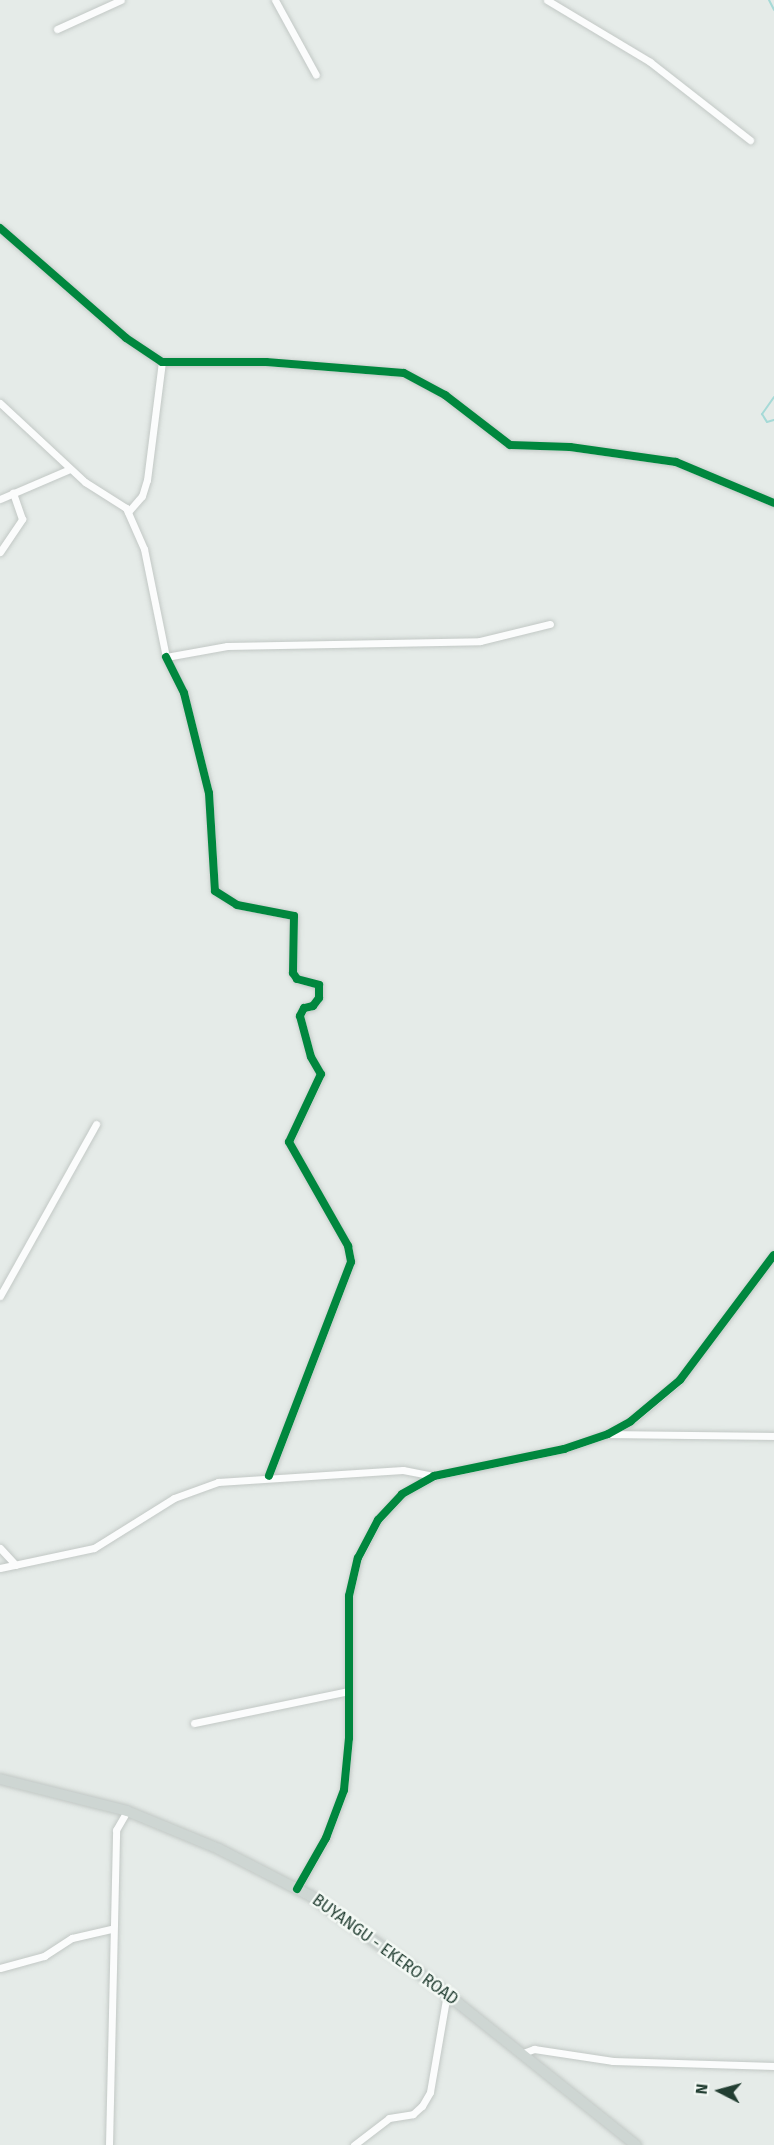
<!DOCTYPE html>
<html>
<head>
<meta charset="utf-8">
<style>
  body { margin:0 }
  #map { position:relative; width:774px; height:2145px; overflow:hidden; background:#e5ebe8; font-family:"Fira Sans",sans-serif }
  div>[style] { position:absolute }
  .stream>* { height:2px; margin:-1px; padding:0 1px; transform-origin:1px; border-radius:1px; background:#a6dad7 }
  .roads { filter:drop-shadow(0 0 2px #c2c8c5) drop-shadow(0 0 2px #c2c8c5) }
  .street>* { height:7px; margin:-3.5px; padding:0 3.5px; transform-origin:3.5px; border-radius:3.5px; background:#fbfcfc }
  .primary>* { height:10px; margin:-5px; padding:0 5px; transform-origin:5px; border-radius:5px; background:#ced6d3 }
  .cycleway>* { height:8px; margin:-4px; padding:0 4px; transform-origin:4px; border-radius:4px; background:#00873e }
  span { translate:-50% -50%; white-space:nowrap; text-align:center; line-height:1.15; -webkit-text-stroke:5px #f4f9f5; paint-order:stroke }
  .street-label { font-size:16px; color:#223e32 }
  .north { position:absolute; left:690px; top:2061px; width:60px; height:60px; -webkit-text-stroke:4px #f4f9f5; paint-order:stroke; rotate:276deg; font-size:16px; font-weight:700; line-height:24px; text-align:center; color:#223e32 }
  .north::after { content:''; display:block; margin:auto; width:21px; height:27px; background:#223e32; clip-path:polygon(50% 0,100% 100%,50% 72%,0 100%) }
</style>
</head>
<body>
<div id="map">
  <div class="stream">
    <div style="left:769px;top:0;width:11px;rotate:63deg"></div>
    <div style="left:774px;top:397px;width:21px;rotate:125deg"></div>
    <div style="left:762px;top:414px;width:9px;rotate:58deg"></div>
    <div style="left:767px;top:422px;width:7px;rotate:-16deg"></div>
  </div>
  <div class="roads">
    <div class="street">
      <div style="left:275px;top:0;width:85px;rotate:61.3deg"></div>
      <div style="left:547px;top:0;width:120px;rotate:31deg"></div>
      <div style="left:650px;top:62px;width:127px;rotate:38deg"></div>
      <div style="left:57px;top:29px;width:70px;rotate:-24.4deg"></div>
      <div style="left:0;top:228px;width:167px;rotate:41.1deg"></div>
      <div style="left:126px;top:338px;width:43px;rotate:33.7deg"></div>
      <div style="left:162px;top:362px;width:104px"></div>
      <div style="left:266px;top:362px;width:138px;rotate:4.6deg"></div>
      <div style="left:404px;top:373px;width:47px;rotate:28.2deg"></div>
      <div style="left:445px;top:395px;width:82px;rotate:37.6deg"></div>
      <div style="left:510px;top:445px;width:60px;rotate:1.9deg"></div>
      <div style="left:570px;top:447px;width:107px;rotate:8.1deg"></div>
      <div style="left:676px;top:462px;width:106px;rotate:22.7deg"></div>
      <div style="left:0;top:403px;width:116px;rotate:42.9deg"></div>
      <div style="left:85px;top:482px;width:49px;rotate:32.4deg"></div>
      <div style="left:126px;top:508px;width:45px;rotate:66.3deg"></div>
      <div style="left:144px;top:549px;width:110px;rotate:78.5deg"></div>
      <div style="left:166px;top:657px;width:62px;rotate:-10.2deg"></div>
      <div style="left:227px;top:646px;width:253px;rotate:-1.1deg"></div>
      <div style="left:480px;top:641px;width:72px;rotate:-13.7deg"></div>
      <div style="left:0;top:499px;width:76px;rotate:-23.2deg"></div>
      <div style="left:128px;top:512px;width:21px;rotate:-49deg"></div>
      <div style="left:142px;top:496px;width:17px;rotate:-73deg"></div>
      <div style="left:147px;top:480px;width:119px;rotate:-82.8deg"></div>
      <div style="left:0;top:552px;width:40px;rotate:-56deg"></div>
      <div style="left:22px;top:519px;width:28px;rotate:-109deg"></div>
      <div style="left:166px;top:657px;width:40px;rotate:63.4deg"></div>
      <div style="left:184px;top:693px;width:103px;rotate:76deg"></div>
      <div style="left:209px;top:793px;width:98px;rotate:86.5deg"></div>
      <div style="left:215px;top:891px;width:26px;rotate:32deg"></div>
      <div style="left:237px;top:905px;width:58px;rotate:10.9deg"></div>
      <div style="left:294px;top:916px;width:57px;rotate:91deg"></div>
      <div style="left:293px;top:973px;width:7px;rotate:56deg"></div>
      <div style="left:297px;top:979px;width:23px;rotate:15deg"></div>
      <div style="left:319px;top:985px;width:13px;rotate:90deg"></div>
      <div style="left:319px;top:998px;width:10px;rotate:127deg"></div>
      <div style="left:313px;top:1006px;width:9px;rotate:167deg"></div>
      <div style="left:304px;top:1008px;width:9px;rotate:117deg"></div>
      <div style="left:300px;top:1016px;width:42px;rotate:75deg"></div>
      <div style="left:311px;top:1057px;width:20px;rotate:60deg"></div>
      <div style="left:321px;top:1074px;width:75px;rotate:115.2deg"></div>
      <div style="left:289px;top:1142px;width:120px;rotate:60.4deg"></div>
      <div style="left:348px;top:1246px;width:16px;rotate:79deg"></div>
      <div style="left:351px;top:1262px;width:229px;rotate:111deg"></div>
      <div style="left:0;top:1296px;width:197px;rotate:-60.8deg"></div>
      <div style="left:608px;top:1434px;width:166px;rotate:0.7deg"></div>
      <div style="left:0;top:1548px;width:23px;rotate:47deg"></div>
      <div style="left:0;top:1568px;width:96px;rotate:-12deg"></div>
      <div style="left:94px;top:1548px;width:94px;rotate:-32deg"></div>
      <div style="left:174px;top:1498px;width:47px;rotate:-20deg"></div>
      <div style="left:218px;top:1482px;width:185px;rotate:-3.7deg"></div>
      <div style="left:403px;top:1470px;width:32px;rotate:11deg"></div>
      <div style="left:194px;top:1723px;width:157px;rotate:-11.7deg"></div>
      <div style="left:297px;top:1889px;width:59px;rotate:-60.4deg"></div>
      <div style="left:326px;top:1838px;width:51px;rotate:-69.4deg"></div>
      <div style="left:344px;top:1790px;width:52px;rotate:-84.5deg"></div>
      <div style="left:349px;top:1738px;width:142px;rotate:-90deg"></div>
      <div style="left:349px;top:1596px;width:39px;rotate:-77deg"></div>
      <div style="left:358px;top:1558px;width:43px;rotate:-62.2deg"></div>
      <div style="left:378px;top:1520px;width:35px;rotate:-47deg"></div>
      <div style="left:402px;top:1494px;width:37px;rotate:-29deg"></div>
      <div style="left:434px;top:1476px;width:133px;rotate:-11.7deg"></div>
      <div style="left:564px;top:1449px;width:46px;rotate:-18.8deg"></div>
      <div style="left:608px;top:1434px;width:26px;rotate:-29deg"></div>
      <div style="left:631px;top:1421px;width:64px;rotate:-39.9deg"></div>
      <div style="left:680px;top:1380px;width:156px;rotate:-53.1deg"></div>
      <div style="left:0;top:1968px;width:46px;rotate:-15.3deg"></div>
      <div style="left:44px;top:1956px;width:33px;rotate:-33deg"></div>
      <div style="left:72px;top:1938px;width:40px;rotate:-13deg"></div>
      <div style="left:523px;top:2053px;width:12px;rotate:-20deg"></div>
      <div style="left:534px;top:2049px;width:80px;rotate:8.6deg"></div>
      <div style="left:613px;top:2061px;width:161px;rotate:1.8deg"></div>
      <div style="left:109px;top:2145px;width:315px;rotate:-88.7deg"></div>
      <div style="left:116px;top:1830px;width:22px;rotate:-60deg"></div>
      <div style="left:354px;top:2145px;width:44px;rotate:-37.6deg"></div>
      <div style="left:389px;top:2118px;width:24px;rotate:-9deg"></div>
      <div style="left:413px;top:2114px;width:12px;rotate:-42deg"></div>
      <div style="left:422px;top:2106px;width:16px;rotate:-60deg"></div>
      <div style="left:430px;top:2092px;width:99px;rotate:-80.2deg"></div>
    </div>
    <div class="primary">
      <div style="left:0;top:1779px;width:131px;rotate:14.1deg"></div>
      <div style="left:127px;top:1811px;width:100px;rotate:22.4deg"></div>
      <div style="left:219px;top:1849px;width:103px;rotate:27.1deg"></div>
      <div style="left:311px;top:1896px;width:150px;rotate:35.5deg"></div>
      <div style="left:433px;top:1983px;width:260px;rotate:38.6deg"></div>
    </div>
  </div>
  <div class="cycleway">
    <div style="left:0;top:228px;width:167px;rotate:41.1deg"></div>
    <div style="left:126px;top:338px;width:43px;rotate:33.7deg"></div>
    <div style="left:162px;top:362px;width:104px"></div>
    <div style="left:266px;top:362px;width:138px;rotate:4.6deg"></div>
    <div style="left:404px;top:373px;width:47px;rotate:28.2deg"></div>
    <div style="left:445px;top:395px;width:82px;rotate:37.6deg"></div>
    <div style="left:510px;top:445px;width:60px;rotate:1.9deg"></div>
    <div style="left:570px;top:447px;width:107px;rotate:8.1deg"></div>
    <div style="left:676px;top:462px;width:106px;rotate:22.7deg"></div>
    <div style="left:166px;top:657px;width:40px;rotate:63.4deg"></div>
    <div style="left:184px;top:693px;width:103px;rotate:76deg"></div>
    <div style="left:209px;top:793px;width:98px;rotate:86.5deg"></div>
    <div style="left:215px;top:891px;width:26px;rotate:32deg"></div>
    <div style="left:237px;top:905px;width:58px;rotate:10.9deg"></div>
    <div style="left:294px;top:916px;width:57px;rotate:91deg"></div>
    <div style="left:293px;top:973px;width:7px;rotate:56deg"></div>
    <div style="left:297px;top:979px;width:23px;rotate:15deg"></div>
    <div style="left:319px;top:985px;width:13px;rotate:90deg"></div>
    <div style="left:319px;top:998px;width:10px;rotate:127deg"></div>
    <div style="left:313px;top:1006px;width:9px;rotate:167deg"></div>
    <div style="left:304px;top:1008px;width:9px;rotate:117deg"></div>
    <div style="left:300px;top:1016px;width:42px;rotate:75deg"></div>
    <div style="left:311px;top:1057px;width:20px;rotate:60deg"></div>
    <div style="left:321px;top:1074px;width:75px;rotate:115.2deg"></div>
    <div style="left:289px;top:1142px;width:120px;rotate:60.4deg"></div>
    <div style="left:348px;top:1246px;width:16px;rotate:79deg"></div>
    <div style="left:351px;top:1262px;width:229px;rotate:111deg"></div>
    <div style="left:297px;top:1889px;width:59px;rotate:-60.4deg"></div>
    <div style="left:326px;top:1838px;width:51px;rotate:-69.4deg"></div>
    <div style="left:344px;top:1790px;width:52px;rotate:-84.5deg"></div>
    <div style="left:349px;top:1738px;width:142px;rotate:-90deg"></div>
    <div style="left:349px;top:1596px;width:39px;rotate:-77deg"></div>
    <div style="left:358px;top:1558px;width:43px;rotate:-62.2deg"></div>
    <div style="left:378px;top:1520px;width:35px;rotate:-47deg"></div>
    <div style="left:402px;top:1494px;width:37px;rotate:-29deg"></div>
    <div style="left:434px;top:1476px;width:133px;rotate:-11.7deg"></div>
    <div style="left:564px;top:1449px;width:46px;rotate:-18.8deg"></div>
    <div style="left:608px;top:1434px;width:26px;rotate:-29deg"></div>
    <div style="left:631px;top:1421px;width:64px;rotate:-39.9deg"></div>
    <div style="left:680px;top:1380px;width:156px;rotate:-53.1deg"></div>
  </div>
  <div class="street-label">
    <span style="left:385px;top:1950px;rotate:36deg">BUYANGU - EKERO ROAD</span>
  </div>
  <div class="north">N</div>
</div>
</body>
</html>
